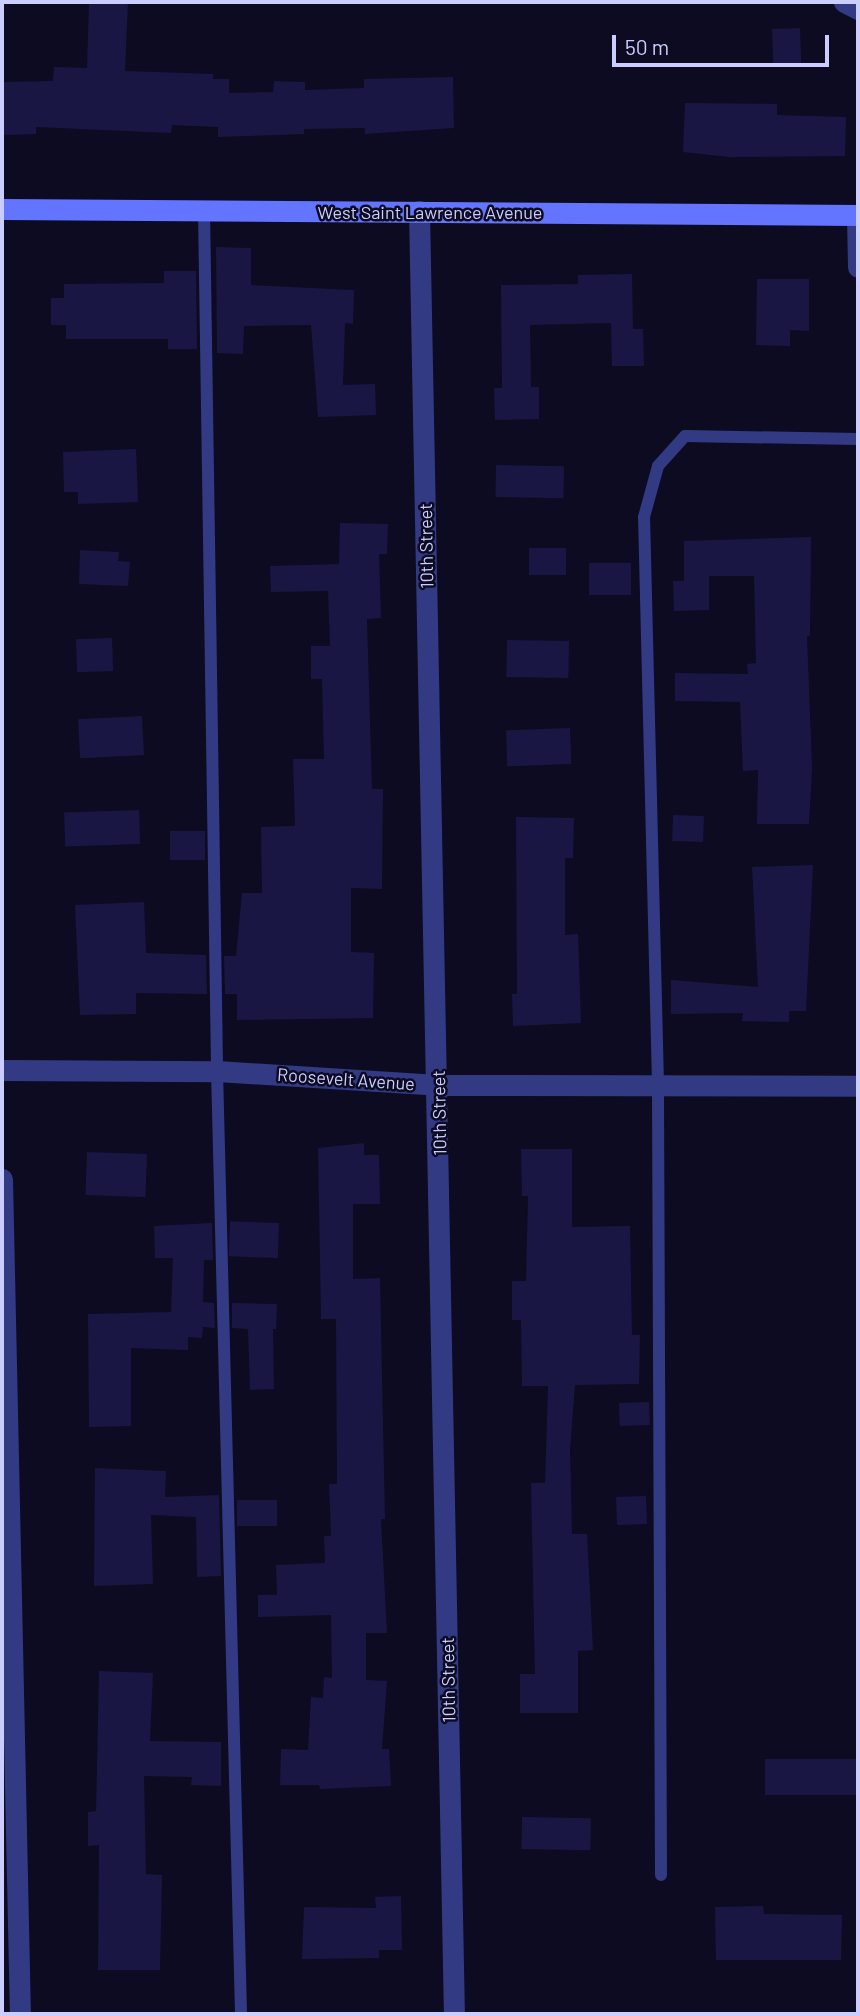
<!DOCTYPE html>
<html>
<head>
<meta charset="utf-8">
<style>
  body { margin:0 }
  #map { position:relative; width:860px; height:2016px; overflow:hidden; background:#0c0b21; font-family:Barlow,sans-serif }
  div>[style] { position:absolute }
  .building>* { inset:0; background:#191644; transform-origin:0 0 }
  .lane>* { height:12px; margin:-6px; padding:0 6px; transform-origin:6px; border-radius:6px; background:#323a84 }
  .street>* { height:21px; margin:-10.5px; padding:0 10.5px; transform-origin:10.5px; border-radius:10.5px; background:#323a84 }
  .secondary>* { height:21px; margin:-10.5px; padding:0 10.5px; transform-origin:10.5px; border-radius:10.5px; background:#6374ff }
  span { translate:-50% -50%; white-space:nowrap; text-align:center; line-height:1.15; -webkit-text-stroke:5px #0c0b21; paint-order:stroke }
  .street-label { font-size:18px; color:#cccdff }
  .frame { position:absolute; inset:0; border:4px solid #cccdff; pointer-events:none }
  .scale { position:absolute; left:612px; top:35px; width:217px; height:32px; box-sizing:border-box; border:4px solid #cccdff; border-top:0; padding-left:9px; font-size:21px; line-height:24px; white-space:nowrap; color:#cccdff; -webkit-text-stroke:5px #0c0b21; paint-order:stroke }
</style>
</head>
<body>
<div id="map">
  <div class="building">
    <div style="clip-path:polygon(89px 2px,128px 2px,125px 71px,213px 74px,213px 79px,229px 79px,229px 93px,273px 92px,274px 81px,305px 82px,305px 90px,364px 88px,364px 79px,453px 77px,454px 128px,365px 134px,365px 128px,304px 129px,304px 134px,218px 137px,218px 127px,172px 125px,171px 133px,36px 127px,36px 134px,2px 135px,2px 82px,53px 81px,54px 67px,87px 68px)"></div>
    <div style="left:800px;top:28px;width:36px;height:28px;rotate:88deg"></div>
    <div style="clip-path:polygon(685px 103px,777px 104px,777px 115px,846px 117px,845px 156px,729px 157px,683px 152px)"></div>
    <div style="clip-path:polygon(216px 247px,251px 248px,251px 285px,354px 290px,353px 324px,345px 323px,343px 385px,375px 384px,376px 415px,318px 417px,311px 325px,244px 326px,243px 354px,217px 353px)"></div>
    <div style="clip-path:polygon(164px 271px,196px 271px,197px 349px,168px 349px,168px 339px,66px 339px,66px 325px,51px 325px,51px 298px,64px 298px,64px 284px,164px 283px)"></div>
    <div style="clip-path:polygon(632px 274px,633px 329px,643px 329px,644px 366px,612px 366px,611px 323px,530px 325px,531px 387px,539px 387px,539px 419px,495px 420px,494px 388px,502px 388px,501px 285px,578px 284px,578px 275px)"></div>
    <div style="clip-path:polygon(757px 279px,809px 279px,809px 331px,790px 330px,790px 346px,756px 345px)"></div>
    <div style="clip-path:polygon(136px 449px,138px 502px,78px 504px,78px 492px,64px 492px,63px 452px)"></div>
    <div style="left:496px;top:465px;width:68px;height:32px;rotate:1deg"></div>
    <div style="clip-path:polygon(340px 523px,388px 524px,387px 554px,379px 554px,381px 618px,367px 619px,372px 789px,383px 789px,382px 889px,351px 888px,351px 952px,374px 953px,373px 1018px,237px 1020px,237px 994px,225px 994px,224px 956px,236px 956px,242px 893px,262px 893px,261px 827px,295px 826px,293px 759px,324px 759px,322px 679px,311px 679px,311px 646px,330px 646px,328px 591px,271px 592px,270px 566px,339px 564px)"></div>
    <div style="clip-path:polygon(811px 537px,810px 636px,807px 636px,812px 768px,809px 824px,757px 824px,758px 770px,743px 771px,740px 702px,675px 701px,675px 673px,748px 674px,747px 664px,756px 663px,754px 576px,709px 576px,709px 610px,674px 611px,673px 581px,684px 581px,684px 541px)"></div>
    <div style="left:566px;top:548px;width:27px;height:37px;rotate:90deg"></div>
    <div style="clip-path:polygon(80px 550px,119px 552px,118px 561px,130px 562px,128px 586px,79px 584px)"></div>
    <div style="left:631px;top:563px;width:32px;height:42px;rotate:90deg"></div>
    <div style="left:112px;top:638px;width:33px;height:36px;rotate:88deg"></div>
    <div style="left:507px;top:640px;width:62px;height:37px;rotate:1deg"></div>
    <div style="left:142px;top:716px;width:39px;height:64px;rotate:87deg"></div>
    <div style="left:570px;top:728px;width:36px;height:64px;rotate:88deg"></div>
    <div style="left:139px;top:810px;width:34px;height:75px;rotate:88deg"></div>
    <div style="left:673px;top:815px;width:31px;height:26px;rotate:2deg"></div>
    <div style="clip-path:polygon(516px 817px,574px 818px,573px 858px,565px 858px,565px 935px,578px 934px,581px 1023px,513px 1026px,512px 994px,517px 994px)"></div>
    <div style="left:170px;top:831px;width:35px;height:29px"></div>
    <div style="clip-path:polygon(813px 865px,806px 1011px,789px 1011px,789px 1022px,742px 1021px,743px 1013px,671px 1014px,671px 980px,758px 987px,752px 867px)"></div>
    <div style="clip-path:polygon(144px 902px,146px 953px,206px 955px,207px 994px,136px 993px,136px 1014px,80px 1015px,75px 905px)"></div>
    <div style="clip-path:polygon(364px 1143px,364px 1155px,379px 1155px,380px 1204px,353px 1204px,353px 1279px,380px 1278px,385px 1519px,381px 1519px,387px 1633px,366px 1633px,366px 1680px,387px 1681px,382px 1749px,389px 1749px,391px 1786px,320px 1789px,319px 1785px,280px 1785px,281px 1749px,308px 1750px,311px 1697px,323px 1698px,324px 1677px,332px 1678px,331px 1615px,258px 1617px,258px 1595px,277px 1595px,276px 1565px,325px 1563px,324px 1536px,331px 1536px,329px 1484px,337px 1484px,336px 1319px,321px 1319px,318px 1148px)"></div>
    <div style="clip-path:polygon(521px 1149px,572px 1149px,572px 1227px,630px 1226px,632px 1335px,640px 1335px,639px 1384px,575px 1385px,570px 1450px,572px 1534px,587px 1534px,593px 1650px,578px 1651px,578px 1713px,520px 1713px,520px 1674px,535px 1674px,531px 1483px,545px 1483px,548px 1386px,522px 1386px,521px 1320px,512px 1320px,512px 1281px,526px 1281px,528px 1196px,522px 1196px)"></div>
    <div style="left:87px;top:1152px;width:60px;height:43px;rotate:2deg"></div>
    <div style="clip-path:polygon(212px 1223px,213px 1260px,204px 1260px,203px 1302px,214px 1303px,215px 1328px,203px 1327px,202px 1338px,188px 1337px,188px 1350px,131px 1348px,131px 1426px,89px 1427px,88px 1314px,171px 1312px,173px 1258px,155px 1258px,154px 1226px)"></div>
    <div style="left:279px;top:1223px;width:35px;height:49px;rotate:92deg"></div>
    <div style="clip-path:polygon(232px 1303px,277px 1304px,276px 1329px,273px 1329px,274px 1389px,250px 1390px,248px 1329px,232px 1328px)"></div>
    <div style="left:649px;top:1402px;width:23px;height:30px;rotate:88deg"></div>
    <div style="clip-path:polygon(95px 1468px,166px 1471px,165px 1497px,219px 1495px,221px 1576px,197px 1577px,196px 1517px,151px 1515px,153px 1584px,94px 1586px)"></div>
    <div style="left:646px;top:1496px;width:28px;height:30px;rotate:88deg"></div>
    <div style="left:237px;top:1500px;width:40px;height:26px"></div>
    <div style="clip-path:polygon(99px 1671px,153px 1673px,150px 1741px,221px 1742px,221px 1786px,191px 1785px,192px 1777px,144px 1776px,146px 1874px,162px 1875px,160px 1970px,98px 1970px,99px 1845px,88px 1846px,88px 1812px,96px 1811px)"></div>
    <div style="left:858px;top:1759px;width:36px;height:93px;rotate:90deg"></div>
    <div style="left:522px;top:1817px;width:69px;height:32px;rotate:1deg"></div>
    <div style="clip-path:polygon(401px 1896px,402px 1950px,379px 1950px,379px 1958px,302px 1959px,304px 1907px,376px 1908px,375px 1897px)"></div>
    <div style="clip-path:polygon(763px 1906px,764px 1914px,842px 1915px,841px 1960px,716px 1960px,715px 1907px)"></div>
  </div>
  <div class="lane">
    <div style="left:204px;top:210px;width:861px;rotate:89.13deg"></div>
    <div style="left:217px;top:1071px;width:943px;rotate:88.54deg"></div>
    <div style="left:661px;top:1875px;width:791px;rotate:-90.22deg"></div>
    <div style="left:658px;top:1084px;width:567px;rotate:-91.41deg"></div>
    <div style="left:644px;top:517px;width:53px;rotate:-74.6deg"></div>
    <div style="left:658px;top:466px;width:40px;rotate:-48deg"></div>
    <div style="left:685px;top:436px;width:173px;rotate:1deg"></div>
  </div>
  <div class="street">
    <div style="left:844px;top:2px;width:16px;rotate:27deg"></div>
    <div style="left:419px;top:211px;width:1803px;rotate:88.89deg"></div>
    <div style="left:857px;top:215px;width:52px;rotate:88.9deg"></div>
    <div style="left:2px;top:1070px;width:215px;rotate:0.3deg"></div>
    <div style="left:217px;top:1071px;width:221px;rotate:3.6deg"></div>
    <div style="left:438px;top:1085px;width:420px;rotate:0.1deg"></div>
    <div style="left:2px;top:1179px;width:835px;rotate:88.77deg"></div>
  </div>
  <div class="secondary">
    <div style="left:2px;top:209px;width:856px;rotate:0.4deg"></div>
  </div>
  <div class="street-label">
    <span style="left:430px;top:212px">West Saint Lawrence Avenue</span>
    <span style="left:426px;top:546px;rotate:-91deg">10th Street</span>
    <span style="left:346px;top:1079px;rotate:4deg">Roosevelt Avenue</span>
    <span style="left:439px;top:1113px;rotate:-91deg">10th Street</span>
    <span style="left:448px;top:1680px;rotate:-91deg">10th Street</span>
  </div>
  <div class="frame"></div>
  <div class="scale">50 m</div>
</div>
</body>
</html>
